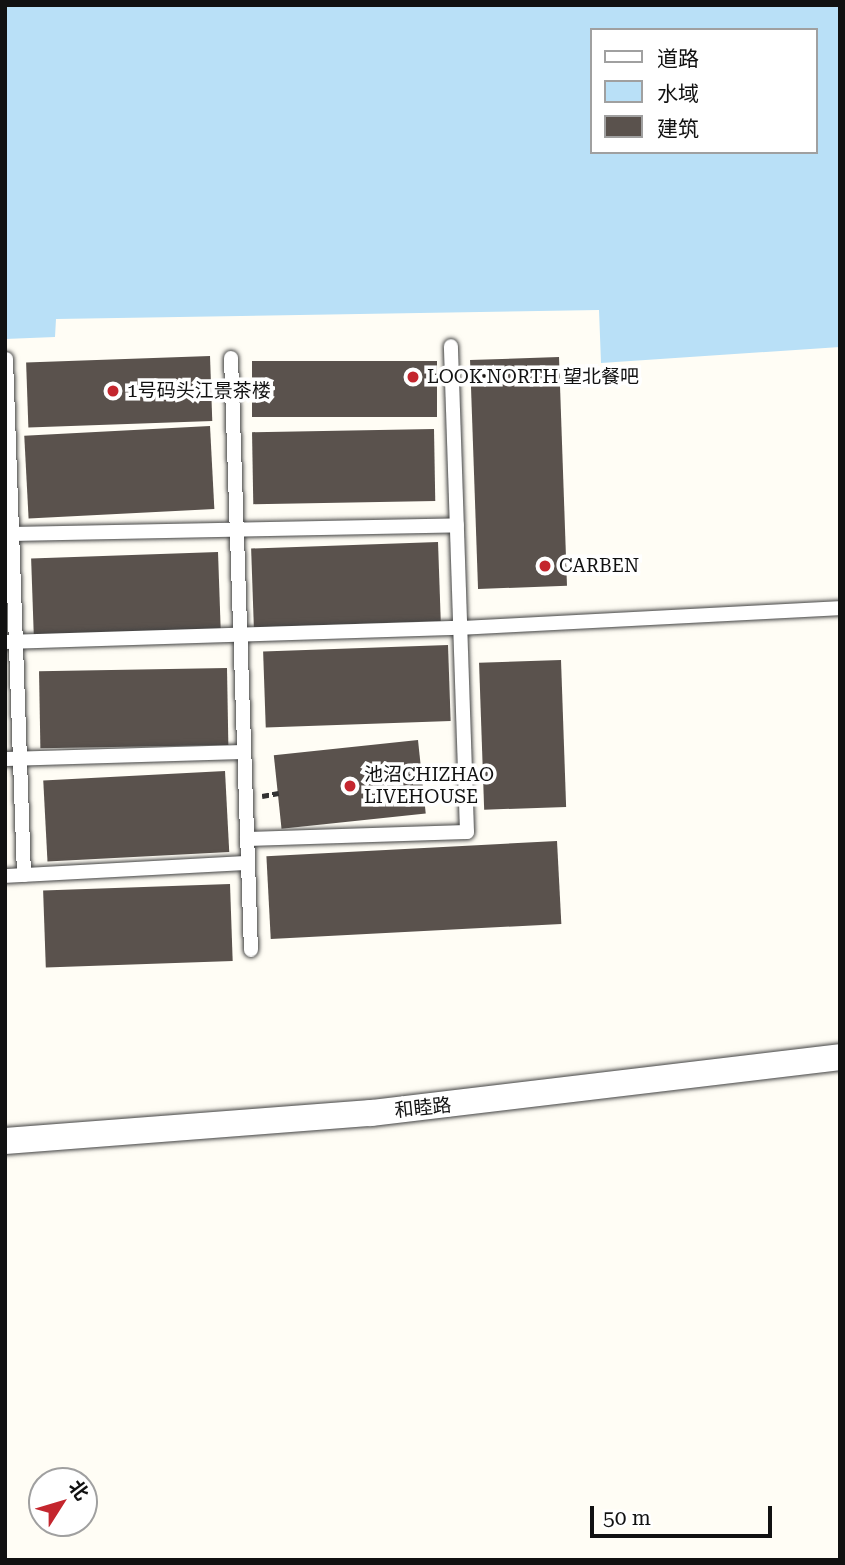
<!DOCTYPE html>
<html>
<head>
<meta charset="utf-8">
<style>
  body { margin:0 }
  #map { position:relative; width:845px; height:1565px; overflow:hidden; background:#fffdf5; font-family:"Roboto Serif","Noto Sans SC",serif }
  div>[style] { position:absolute }
  .water>* { inset:0; background:#b9e0f7 }
  .building>* { inset:0; background:#5a524d; transform-origin:0 0 }
  .path>* { height:4.5px; margin-top:-2.25px; transform-origin:0; background:repeating-linear-gradient(90deg,#333 0 7px,transparent 0 10.5px) }
  .roads { filter:drop-shadow(0 0 2px #444) drop-shadow(0 0 2px #444) }
  .service>* { height:14px; margin:-7px; padding:0 7px; transform-origin:7px; border-radius:7px; background:#fff }
  .minor>* { height:26px; margin:-13px; padding:0 13px; transform-origin:13px; border-radius:13px; background:#fff }
  .dots>* { width:19px; height:19px; translate:-50% -50%; box-sizing:border-box; border:4px solid #fff; border-radius:50% }
  span { translate:-50% -50%; white-space:nowrap; text-align:center; line-height:1.15; -webkit-text-stroke:7px #fff; paint-order:stroke }
  .poi-label { font-size:19px; color:#111 }
  .left { translate:0 -50%; text-align:left }
  .street-label { font-size:19px; color:#111 }
  .frame { position:absolute; inset:0; border:7px solid #111; pointer-events:none }
  .legend { position:absolute; left:590px; top:28px; width:228px; height:126px; box-sizing:border-box; background:#fff; border:2px solid #a0a0a0; margin:0; padding:9px 12px; list-style:none; font-size:21px; color:#111 }
  .legend li { display:flex; align-items:center; gap:14px; height:35px }
  .legend b { width:35px; border:2px solid #a0a0a0 }
  .north { position:absolute; left:28px; top:1467px; width:70px; height:70px; box-sizing:border-box; background:#fff; border:2px solid #a0a0a0; border-radius:50%; rotate:53deg; font-size:19px; font-weight:700; line-height:28px; text-align:center; color:#111 }
  .north::after { content:''; display:block; margin:auto; width:24px; height:32px; background:#c4262e; clip-path:polygon(50% 0,100% 100%,50% 72%,0 100%) }
  .scale { position:absolute; left:590px; top:1506px; width:182px; height:32px; box-sizing:border-box; border:4px solid #111; border-top:0; padding-left:9px; font-size:21px; line-height:24px; white-space:nowrap; color:#111; -webkit-text-stroke:5px #fff; paint-order:stroke }
</style>
</head>
<body>
<div id="map">
  <div class="water">
    <div style="clip-path:polygon(evenodd,5px 5px,840px 5px,840px 347px,601px 363px,599px 310px,56px 319px,55px 337px,5px 339px,5px 5px,591px 30px,815px 30px,815px 152px,591px 152px,591px 30px)"></div>
  </div>
  <div class="building">
    <div style="left:210px;top:356px;width:65px;height:184px;rotate:88deg"></div>
    <div style="left:559px;top:357px;width:229px;height:89px;rotate:88deg"></div>
    <div style="left:252px;top:361px;width:185px;height:56px"></div>
    <div style="left:210px;top:426px;width:83px;height:186px;rotate:87deg"></div>
    <div style="left:434px;top:429px;width:72px;height:182px;rotate:89deg"></div>
    <div style="left:438px;top:542px;width:79px;height:187px;rotate:88deg"></div>
    <div style="left:218px;top:552px;width:80px;height:187px;rotate:88deg"></div>
    <div style="left:448px;top:645px;width:76px;height:185px;rotate:88deg"></div>
    <div style="left:561px;top:660px;width:147px;height:82px;rotate:88deg"></div>
    <div style="left:227px;top:668px;width:77px;height:188px;rotate:89deg"></div>
    <div style="left:418px;top:740px;width:74px;height:145px;rotate:84deg"></div>
    <div style="left:225px;top:771px;width:81px;height:182px;rotate:87deg"></div>
    <div style="left:557px;top:841px;width:83px;height:291px;rotate:87deg"></div>
    <div style="left:230px;top:884px;width:77px;height:187px;rotate:88deg"></div>
  </div>
  <div class="path">
    <div style="left:422px;top:778px;width:27px;rotate:-10deg"></div>
    <div style="left:262px;top:796px;width:17px;rotate:-10deg"></div>
  </div>
  <div class="roads">
    <div class="service">
      <div style="left:231px;top:358px;width:592px;rotate:88.07deg"></div>
      <div style="left:6px;top:359px;width:516px;rotate:88deg"></div>
      <div style="left:5px;top:534px;width:452px;rotate:-1.1deg"></div>
      <div style="left:5px;top:642px;width:455px;rotate:-1.8deg"></div>
      <div style="left:460px;top:628px;width:381px;rotate:-3deg"></div>
      <div style="left:5px;top:759px;width:239px;rotate:-1.7deg"></div>
      <div style="left:247px;top:839px;width:220px;rotate:-1.8deg"></div>
      <div style="left:467px;top:832px;width:486px;rotate:-91.9deg"></div>
      <div style="left:5px;top:876px;width:243px;rotate:-3.1deg"></div>
    </div>
    <div class="minor">
      <div style="left:5px;top:1141px;width:367px;rotate:-4.4deg"></div>
      <div style="left:371px;top:1113px;width:472px;rotate:-6.8deg"></div>
    </div>
  </div>
  <div class="dots">
    <div style="left:413px;top:377px;background:#c4262e"></div>
    <div style="left:113px;top:391px;background:#c4262e"></div>
    <div style="left:545px;top:566px;background:#c4262e"></div>
    <div style="left:350px;top:786px;background:#c4262e"></div>
  </div>
  <div class="poi-label">
    <span class="left" style="left:427px;top:377px">LOOK·NORTH 望北餐吧</span>
    <span class="left" style="left:127px;top:391px">1号码头江景茶楼</span>
    <span class="left" style="left:559px;top:566px">CARBEN</span>
    <span class="left" style="left:364px;top:786px">池沼CHIZHAO<br>LIVEHOUSE</span>
  </div>
  <div class="street-label">
    <span style="left:423px;top:1108px;rotate:-6deg">和睦路</span>
  </div>
  <div class="frame"></div>
  <ul class="legend">
  <li><b style="height:9px;background:#fff"></b>道路</li>
  <li><b style="height:19px;background:#b9e0f7"></b>水域</li>
  <li><b style="height:19px;background:#5a524d"></b>建筑</li>
  </ul>
  <div class="north">北</div>
  <div class="scale">50 m</div>
</div>
</body>
</html>
